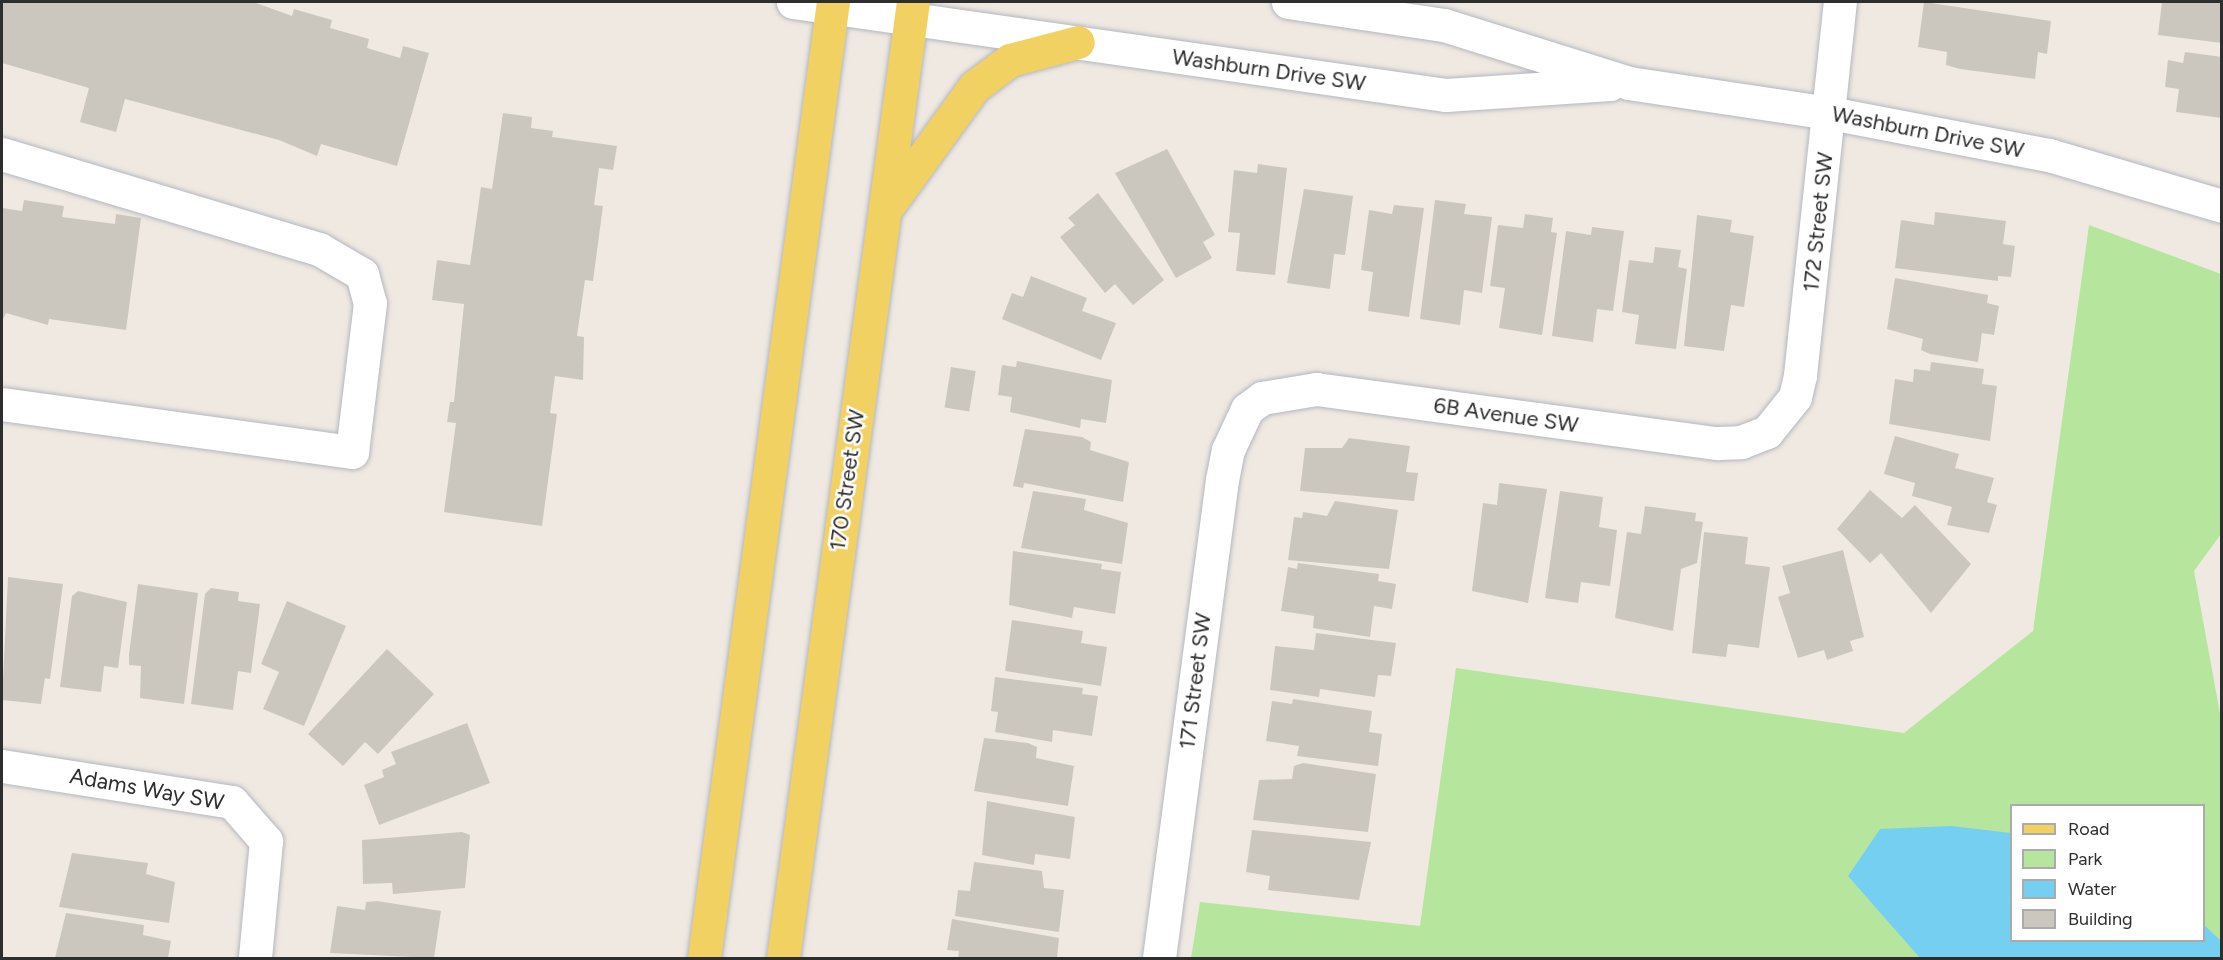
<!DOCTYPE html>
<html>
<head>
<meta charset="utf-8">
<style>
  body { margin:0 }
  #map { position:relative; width:2223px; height:960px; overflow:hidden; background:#efe9e1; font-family:Figtree,sans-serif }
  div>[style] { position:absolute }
  .green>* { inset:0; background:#b6e59e }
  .water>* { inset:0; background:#75cff0 }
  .building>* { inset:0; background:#cbc7bf; transform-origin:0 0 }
  .roads { filter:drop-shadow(0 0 2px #b4b7c1) drop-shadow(0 0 2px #b4b7c1) }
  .minor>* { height:33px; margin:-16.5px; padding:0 16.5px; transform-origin:16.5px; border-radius:16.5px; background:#fff }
  .major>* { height:33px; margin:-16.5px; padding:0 16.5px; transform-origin:16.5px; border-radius:16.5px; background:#f2d163 }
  span { translate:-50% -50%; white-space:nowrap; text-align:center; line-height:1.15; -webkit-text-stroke:5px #fff; paint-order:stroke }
  .street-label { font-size:22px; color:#2e2e2e }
  .frame { position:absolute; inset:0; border:3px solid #2e2e2e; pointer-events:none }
  .legend { position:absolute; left:2010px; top:804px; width:195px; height:138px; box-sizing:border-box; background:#fff; border:2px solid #ababab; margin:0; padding:8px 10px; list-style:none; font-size:18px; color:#2e2e2e }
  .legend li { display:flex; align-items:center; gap:12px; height:30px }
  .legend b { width:30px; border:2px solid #ababab }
</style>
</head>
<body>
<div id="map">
  <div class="green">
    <div style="clip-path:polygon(evenodd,2089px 225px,2221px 274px,2221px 534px,2194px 571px,2221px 719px,2221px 958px,1191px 958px,1200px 902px,1420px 926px,1456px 668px,1904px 733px,2033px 631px,2089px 225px,2012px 806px,2204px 806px,2204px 940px,2012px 940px,2012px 806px)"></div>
  </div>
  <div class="water">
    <div style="clip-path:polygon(1951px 826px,2011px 833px,2012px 940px,2204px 940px,2204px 925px,2221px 941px,2221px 958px,1920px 958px,1848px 876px,1880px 829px)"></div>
  </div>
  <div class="building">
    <div style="clip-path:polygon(2px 2px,253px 2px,292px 16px,294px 9px,332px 20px,330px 28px,369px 39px,367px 48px,400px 58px,403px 46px,429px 53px,397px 166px,321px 144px,317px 156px,279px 140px,125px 99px,116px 132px,80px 122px,89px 88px,2px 63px)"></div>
    <div style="clip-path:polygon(1924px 2px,2051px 21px,2047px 54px,2038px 52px,2035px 79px,1960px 69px,1946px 65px,1947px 52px,1918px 47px)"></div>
    <div style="clip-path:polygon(2162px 2px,2222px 2px,2222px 43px,2158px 35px)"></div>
    <div style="clip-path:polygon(2185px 52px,2222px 57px,2222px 118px,2176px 112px,2179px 89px,2165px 87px,2168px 60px,2183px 63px)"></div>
    <div style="clip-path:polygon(503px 113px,532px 117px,531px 128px,553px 131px,552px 137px,617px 146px,613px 170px,599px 168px,594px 205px,603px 206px,593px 281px,585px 280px,577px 336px,584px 337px,583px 380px,555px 376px,550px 413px,557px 414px,542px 526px,444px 512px,456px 423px,447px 422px,450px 402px,454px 402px,464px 304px,432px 300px,437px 260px,470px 265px,481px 187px,492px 189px)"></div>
    <div style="clip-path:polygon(1167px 149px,1215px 235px,1203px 242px,1212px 258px,1176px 278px,1115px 173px)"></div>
    <div style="clip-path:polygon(1258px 164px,1287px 168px,1275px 275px,1236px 271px,1240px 233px,1228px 232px,1234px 170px,1257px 173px)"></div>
    <div style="clip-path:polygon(1304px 189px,1353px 196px,1345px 255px,1334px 254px,1330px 289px,1287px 283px)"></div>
    <div style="clip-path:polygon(1098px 193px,1164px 280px,1133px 305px,1115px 284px,1105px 293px,1060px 237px,1075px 225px,1068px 218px)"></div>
    <div style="clip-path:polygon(24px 200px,64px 206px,62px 217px,115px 224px,116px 214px,141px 218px,126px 330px,49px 319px,48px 325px,6px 313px,2px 321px,2px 208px,22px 211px)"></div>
    <div style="clip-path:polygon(1435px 200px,1466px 204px,1464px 214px,1492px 217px,1482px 293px,1464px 290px,1460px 325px,1420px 319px)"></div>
    <div style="clip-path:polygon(1394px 205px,1424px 208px,1409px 317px,1368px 311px,1373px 272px,1361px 270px,1369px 210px,1392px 214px)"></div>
    <div style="clip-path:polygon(1935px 212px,2006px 221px,2003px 244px,2015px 246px,2011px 277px,1998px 276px,1998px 281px,1895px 268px,1901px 220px,1934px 225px)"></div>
    <div style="clip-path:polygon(1525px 214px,1553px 218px,1551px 232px,1557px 233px,1542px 335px,1499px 328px,1505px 288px,1490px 286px,1498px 225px,1523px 228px)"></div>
    <div style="clip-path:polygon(1697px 215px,1732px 220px,1730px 232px,1754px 236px,1744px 307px,1731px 305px,1724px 351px,1684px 346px)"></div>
    <div style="clip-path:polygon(1592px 227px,1624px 231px,1613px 311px,1597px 309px,1593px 342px,1552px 336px,1566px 231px,1591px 235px)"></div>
    <div style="clip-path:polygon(1655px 247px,1681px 250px,1678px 267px,1687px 269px,1676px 349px,1635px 344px,1639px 315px,1622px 312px,1629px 260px,1653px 263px)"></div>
    <div style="clip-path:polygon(1031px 276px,1087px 298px,1082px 311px,1116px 323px,1101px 360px,1002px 319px,1012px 293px,1023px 297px)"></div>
    <div style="clip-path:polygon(1895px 278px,1988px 295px,1987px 303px,1999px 306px,1994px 335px,1982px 333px,1978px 362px,1930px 354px,1921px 350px,1923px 339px,1887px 329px)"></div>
    <div style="clip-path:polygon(1017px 361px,1112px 380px,1106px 423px,1081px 419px,1080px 428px,1010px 412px,1012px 397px,998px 395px,1002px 365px,1016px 367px)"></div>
    <div style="clip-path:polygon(1931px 362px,1984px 369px,1982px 384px,1997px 386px,1990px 441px,1889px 424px,1895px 379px,1913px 382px,1914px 369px,1930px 371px)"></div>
    <div style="left:951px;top:367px;width:25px;height:41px;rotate:9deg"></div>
    <div style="clip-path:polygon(1025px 429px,1082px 437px,1091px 442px,1090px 450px,1129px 462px,1123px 502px,1024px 483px,1023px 488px,1013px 486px)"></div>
    <div style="clip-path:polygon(1895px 436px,1959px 454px,1955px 468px,1994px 478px,1987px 502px,1997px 505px,1989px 533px,1947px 525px,1952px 507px,1912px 496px,1915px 483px,1884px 474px)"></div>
    <div style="clip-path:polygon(1349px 438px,1410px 446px,1406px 472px,1418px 473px,1414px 501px,1300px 491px,1305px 448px,1342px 448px)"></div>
    <div style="clip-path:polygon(1499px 483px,1547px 489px,1528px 603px,1472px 591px,1483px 503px,1497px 505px)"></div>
    <div style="clip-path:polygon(1870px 490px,1902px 518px,1915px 505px,1971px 564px,1931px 613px,1881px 553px,1870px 563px,1837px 529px)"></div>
    <div style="clip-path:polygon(1033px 491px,1086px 499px,1084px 510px,1128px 523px,1122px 564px,1021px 548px)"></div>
    <div style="clip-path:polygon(1560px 491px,1603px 497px,1599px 527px,1617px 530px,1610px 586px,1581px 582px,1578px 603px,1545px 598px)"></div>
    <div style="clip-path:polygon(1335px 501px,1398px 510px,1389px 569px,1288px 560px,1294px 517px,1302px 518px,1303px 512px,1327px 516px)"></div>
    <div style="clip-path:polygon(1645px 506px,1696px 513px,1695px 521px,1703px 522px,1697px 563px,1681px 569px,1673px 631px,1615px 618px,1627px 532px,1641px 534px)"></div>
    <div style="clip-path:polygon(1704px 532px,1748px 537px,1745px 564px,1770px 567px,1759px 648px,1728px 644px,1726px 657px,1692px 653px)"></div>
    <div style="clip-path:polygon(1843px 550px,1864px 637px,1850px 641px,1853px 651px,1827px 660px,1824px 650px,1798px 658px,1778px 597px,1790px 593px,1782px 566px)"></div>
    <div style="clip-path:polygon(1013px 551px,1102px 564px,1101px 569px,1121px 572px,1115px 614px,1074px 607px,1072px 618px,1009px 605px)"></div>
    <div style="clip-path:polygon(1298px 563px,1379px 574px,1378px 581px,1396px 584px,1392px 609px,1374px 606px,1370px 637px,1313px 628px,1314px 616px,1281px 611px,1288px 567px,1297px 569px)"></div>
    <div style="clip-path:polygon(8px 577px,63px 584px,50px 679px,45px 678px,41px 704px,2px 700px)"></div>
    <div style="clip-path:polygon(138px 584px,198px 593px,184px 704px,140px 698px,141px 666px,129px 665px,129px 654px)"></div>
    <div style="clip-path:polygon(211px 588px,239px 592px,238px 601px,260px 604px,251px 673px,238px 671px,233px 710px,191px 704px,205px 594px)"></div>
    <div style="clip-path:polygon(78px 591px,127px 602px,118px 668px,104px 666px,101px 692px,60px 687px,72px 596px)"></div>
    <div style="clip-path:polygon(287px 601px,346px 626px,304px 726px,263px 709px,279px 672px,261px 664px)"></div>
    <div style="clip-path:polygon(1012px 620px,1083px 631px,1081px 643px,1107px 647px,1101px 686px,1005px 671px)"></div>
    <div style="clip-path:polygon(1316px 633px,1396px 643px,1391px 676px,1378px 675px,1375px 697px,1320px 689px,1319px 697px,1270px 690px,1275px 646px,1314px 650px)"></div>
    <div style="clip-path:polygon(387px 649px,434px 694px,378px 754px,365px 742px,343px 766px,308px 734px)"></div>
    <div style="clip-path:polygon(995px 677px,1083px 688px,1082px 694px,1098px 696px,1092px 736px,1053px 730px,1052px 742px,995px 732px,998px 712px,991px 711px)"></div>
    <div style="clip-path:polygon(1293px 699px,1372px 711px,1369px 732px,1382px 734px,1378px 766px,1297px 756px,1299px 746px,1266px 741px,1272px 701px,1292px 704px)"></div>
    <div style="clip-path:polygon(467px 723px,490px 783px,379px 825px,364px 785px,384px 777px,382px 770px,396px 764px,391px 752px)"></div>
    <div style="clip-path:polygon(984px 738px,1028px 743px,1037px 747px,1036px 758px,1074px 766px,1068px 806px,974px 791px)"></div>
    <div style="clip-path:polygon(1303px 763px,1376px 774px,1368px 832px,1253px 820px,1259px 780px,1292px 779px,1294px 766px)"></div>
    <div style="clip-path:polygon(987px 801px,1075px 817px,1070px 859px,1035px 854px,1034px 865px,982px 855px)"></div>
    <div style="clip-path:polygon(1252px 830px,1371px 842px,1359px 900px,1268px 890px,1270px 876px,1246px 872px)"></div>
    <div style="clip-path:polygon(462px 832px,470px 835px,465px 888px,393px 894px,392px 883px,363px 884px,362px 840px)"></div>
    <div style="clip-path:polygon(72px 853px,148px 863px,146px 874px,175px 882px,169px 923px,59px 907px)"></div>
    <div style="clip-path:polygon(974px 862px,1042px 871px,1044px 888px,1064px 890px,1059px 932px,955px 916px,958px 890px,970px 891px)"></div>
    <div style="clip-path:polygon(377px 901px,441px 911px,434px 958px,330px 953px,337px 906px,365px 910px,366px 902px)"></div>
    <div style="clip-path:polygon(66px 913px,144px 925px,143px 935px,171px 941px,168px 958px,55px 958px)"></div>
    <div style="clip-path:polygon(952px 919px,1059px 938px,1057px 958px,958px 958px,959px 951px,947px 950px)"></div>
  </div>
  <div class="roads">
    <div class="minor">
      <div style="left:793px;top:2px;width:660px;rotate:8.11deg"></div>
      <div style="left:1446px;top:95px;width:164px;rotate:-3.8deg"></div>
      <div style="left:1288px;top:2px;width:158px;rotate:8.4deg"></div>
      <div style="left:1444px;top:25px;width:194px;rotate:17.4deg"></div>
      <div style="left:1629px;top:83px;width:203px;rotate:8.5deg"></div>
      <div style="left:1830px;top:113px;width:223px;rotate:10.9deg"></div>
      <div style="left:2049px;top:155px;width:180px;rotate:16.4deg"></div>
      <div style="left:2px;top:154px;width:331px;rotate:16.7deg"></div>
      <div style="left:319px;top:249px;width:50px;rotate:30.2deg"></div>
      <div style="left:362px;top:274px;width:30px;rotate:75deg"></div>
      <div style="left:370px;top:303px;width:150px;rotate:96.9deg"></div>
      <div style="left:352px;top:452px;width:353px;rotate:-172.2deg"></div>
      <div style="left:2px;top:766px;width:233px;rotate:8.9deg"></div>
      <div style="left:232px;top:802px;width:52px;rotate:48.9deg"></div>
      <div style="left:266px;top:841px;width:118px;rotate:95.4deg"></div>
      <div style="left:1159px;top:958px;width:482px;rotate:-82.5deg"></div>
      <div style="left:1222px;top:480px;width:31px;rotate:-79deg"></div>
      <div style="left:1228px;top:450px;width:45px;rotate:-65.1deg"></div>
      <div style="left:1247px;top:409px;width:19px;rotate:-36deg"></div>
      <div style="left:1262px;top:398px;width:55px;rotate:-9.5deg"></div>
      <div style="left:1316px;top:389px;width:405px;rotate:7.7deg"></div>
      <div style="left:1717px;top:443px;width:24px;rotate:-2deg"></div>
      <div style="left:1741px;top:442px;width:28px;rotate:-21deg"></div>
      <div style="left:1767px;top:432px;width:45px;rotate:-51.3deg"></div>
      <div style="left:1795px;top:397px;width:23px;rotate:-77deg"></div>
      <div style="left:1800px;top:375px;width:375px;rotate:-83.9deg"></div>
    </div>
    <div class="major">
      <div style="left:885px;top:210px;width:152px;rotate:-54.1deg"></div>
      <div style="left:974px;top:87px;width:45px;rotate:-36.9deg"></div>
      <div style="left:1010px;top:60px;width:70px;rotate:-14.8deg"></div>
      <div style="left:704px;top:958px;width:965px;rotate:-82.32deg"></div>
      <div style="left:783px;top:958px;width:965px;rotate:-82.26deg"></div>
    </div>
  </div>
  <div class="street-label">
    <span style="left:1269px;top:70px;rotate:8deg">Washburn Drive SW</span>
    <span style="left:1928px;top:132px;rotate:11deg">Washburn Drive SW</span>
    <span style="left:1818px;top:222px;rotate:-84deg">172 Street SW</span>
    <span style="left:1506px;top:415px;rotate:8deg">6B Avenue SW</span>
    <span style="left:847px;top:480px;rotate:-82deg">170 Street SW</span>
    <span style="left:1195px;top:681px;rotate:-83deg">171 Street SW</span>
    <span style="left:147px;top:789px;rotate:10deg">Adams Way SW</span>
  </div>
  <div class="frame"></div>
  <ul class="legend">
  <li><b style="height:8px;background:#f2d163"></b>Road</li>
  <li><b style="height:16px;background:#b6e59e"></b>Park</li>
  <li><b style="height:16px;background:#75cff0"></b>Water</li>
  <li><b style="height:16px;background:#cbc7bf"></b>Building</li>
  </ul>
</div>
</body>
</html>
